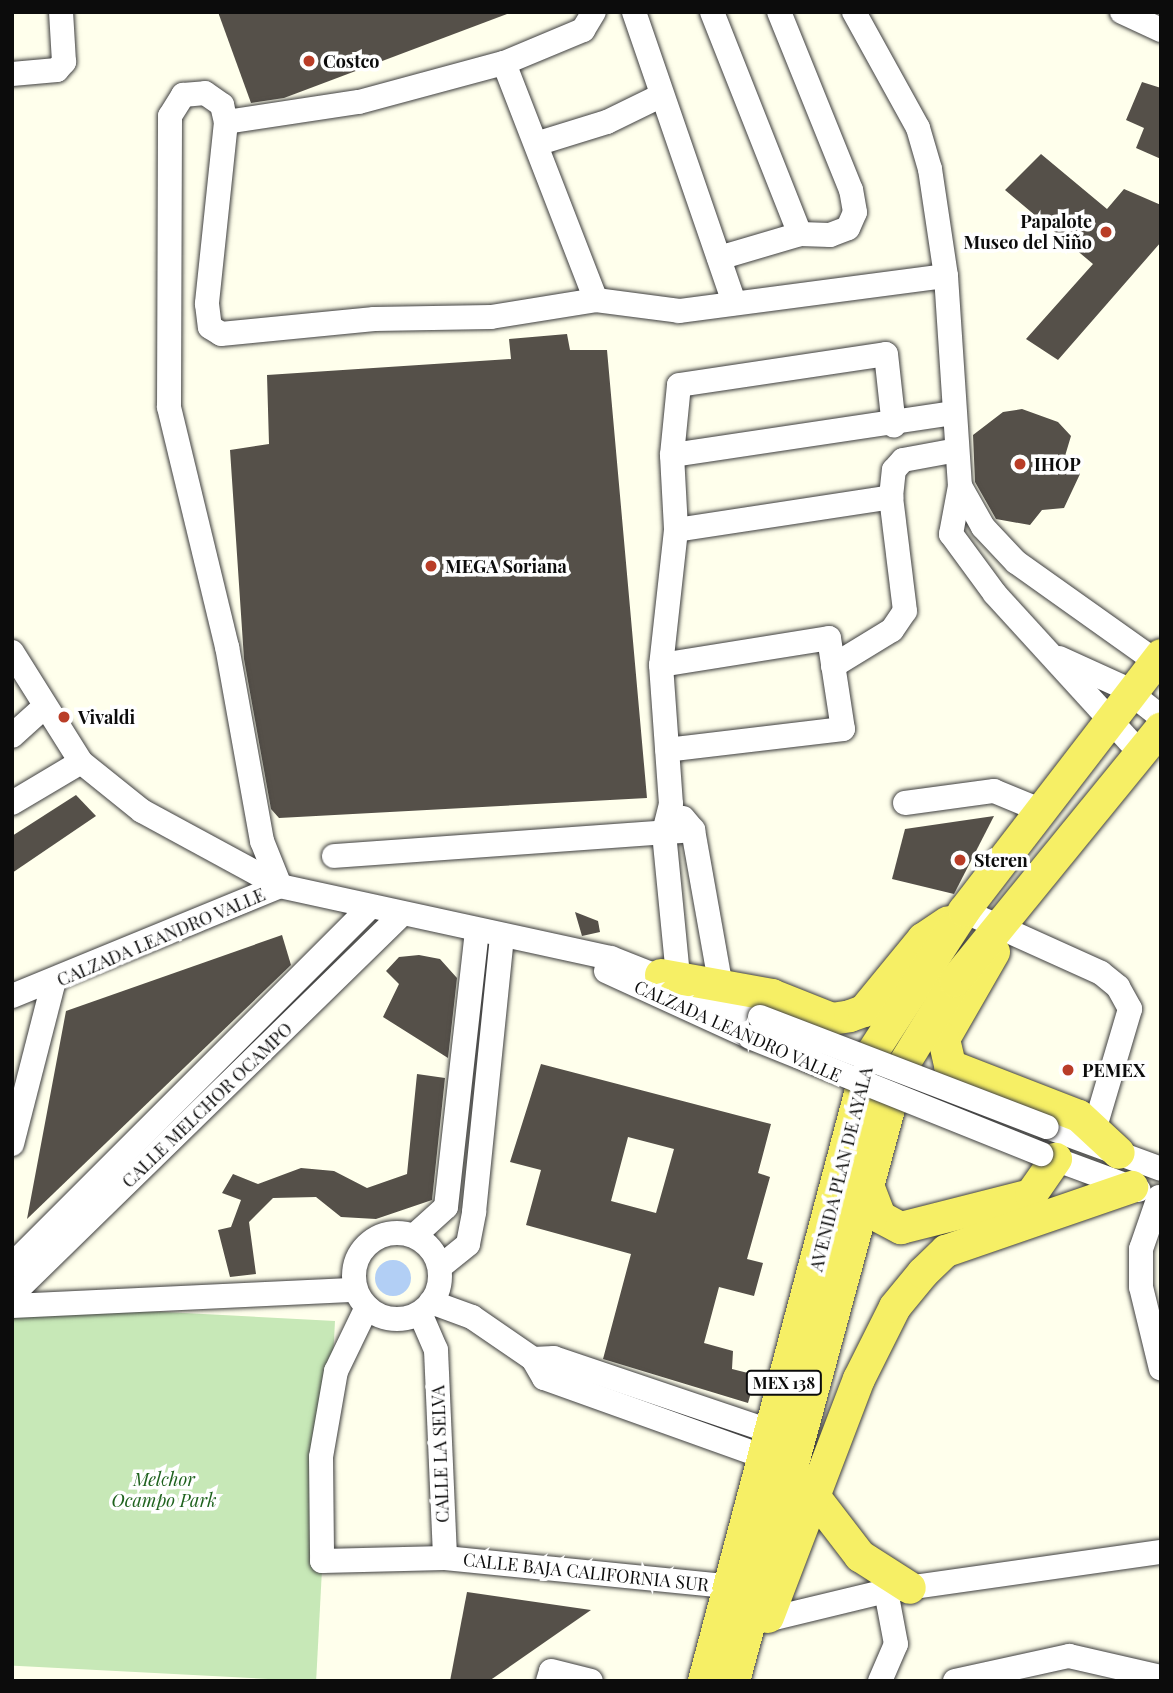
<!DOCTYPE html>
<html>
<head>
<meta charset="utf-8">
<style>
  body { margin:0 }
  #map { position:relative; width:1173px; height:1693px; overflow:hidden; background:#ffffec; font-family:"Playfair Display",serif }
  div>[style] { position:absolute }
  .green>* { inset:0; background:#c7e8b7; transform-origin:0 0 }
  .water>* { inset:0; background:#b2cff5 }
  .round { border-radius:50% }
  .building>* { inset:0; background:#555049 }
  .roads { filter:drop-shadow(0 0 2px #3f3f3f) drop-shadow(0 0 2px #3f3f3f) }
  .minor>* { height:24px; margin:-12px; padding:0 12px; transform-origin:12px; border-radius:12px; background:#fff }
  .minor>.ring { margin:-12px; padding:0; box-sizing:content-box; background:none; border:24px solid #fff; border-radius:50% }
  .major>* { height:32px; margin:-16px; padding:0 16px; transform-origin:16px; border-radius:16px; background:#f6ef65 }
  .bridges { filter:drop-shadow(0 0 2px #3f3f3f) drop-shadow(0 0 2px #3f3f3f) }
  .minor-bridge>* { height:24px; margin:-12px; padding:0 12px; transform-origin:12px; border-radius:12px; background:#fff }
  .dots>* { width:19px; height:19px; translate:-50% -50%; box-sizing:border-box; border:4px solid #fff; border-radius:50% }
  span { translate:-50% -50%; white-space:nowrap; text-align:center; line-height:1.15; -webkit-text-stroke:7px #fff; paint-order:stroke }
  .shield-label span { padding:2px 5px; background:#fff; border:2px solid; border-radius:5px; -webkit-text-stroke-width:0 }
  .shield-label { font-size:16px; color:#0c0c0c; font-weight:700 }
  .poi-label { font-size:18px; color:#0c0c0c; font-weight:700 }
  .left { translate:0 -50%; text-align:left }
  .right { translate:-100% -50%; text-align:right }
  .street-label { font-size:18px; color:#0c0c0c }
  .park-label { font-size:18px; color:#1f621e; font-style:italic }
  .frame { position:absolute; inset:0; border:14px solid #0c0c0c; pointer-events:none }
</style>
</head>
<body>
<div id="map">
  <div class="green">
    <div style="left:335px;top:1321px;width:361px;height:323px;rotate:93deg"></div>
  </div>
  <div class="water">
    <div class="round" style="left:375px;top:1260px;width:36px;height:36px"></div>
  </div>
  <div class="building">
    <div style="clip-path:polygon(218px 12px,506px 12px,507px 14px,284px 98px,251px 103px)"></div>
    <div style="clip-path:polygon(1142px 82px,1161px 88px,1161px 159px,1136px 148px,1144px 128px,1126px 120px)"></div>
    <div style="clip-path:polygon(1041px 154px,1107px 209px,1124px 189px,1161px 205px,1161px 242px,1058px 360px,1026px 339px,1093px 264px,1005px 190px)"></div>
    <div style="clip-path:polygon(567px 334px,570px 350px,607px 350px,647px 798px,279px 818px,271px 809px,244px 659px,230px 450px,269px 444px,267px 375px,511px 359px,509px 339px)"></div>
    <div style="clip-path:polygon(1022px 409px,1058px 422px,1071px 436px,1065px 456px,1080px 474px,1064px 508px,1042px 510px,1030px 525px,996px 519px,975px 482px,973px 435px,1003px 412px)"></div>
    <div style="clip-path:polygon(76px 795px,96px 816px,12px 873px,12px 836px)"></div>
    <div style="clip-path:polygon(994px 816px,954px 894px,892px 879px,905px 829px)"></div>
    <div style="clip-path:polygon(575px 912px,598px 921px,600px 932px,582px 936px)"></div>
    <div style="clip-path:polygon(282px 935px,291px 965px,27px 1219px,66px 1011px)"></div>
    <div style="clip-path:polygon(419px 955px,440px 959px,457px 978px,448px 1058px,383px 1017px,399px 984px,386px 971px,399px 957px)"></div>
    <div style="clip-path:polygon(evenodd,541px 1064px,771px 1124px,758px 1173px,770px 1177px,747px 1259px,763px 1263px,754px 1296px,719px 1287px,704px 1343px,733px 1351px,732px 1369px,756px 1375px,748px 1403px,603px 1359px,631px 1254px,526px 1225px,541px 1170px,510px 1162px,541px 1064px,628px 1137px,674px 1149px,656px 1213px,611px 1201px,628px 1137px)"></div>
    <div style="clip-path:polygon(417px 1074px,445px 1078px,432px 1200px,376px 1219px,341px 1217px,316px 1197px,273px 1198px,249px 1222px,256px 1274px,230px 1277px,218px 1230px,231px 1227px,241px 1200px,222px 1193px,233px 1174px,258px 1184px,301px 1168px,334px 1171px,367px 1188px,407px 1174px)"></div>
    <div style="clip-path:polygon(467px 1592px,591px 1610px,489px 1681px,450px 1681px)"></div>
  </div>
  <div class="roads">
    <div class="minor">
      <div style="left:634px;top:12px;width:308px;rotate:71deg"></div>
      <div style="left:712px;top:12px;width:239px;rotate:68.4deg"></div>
      <div style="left:800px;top:234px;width:30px;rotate:2deg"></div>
      <div style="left:830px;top:235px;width:19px;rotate:-21deg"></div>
      <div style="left:848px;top:228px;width:17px;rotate:-66deg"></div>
      <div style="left:855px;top:212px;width:22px;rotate:-100deg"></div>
      <div style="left:851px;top:190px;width:192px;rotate:-112deg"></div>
      <div style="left:854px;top:12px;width:132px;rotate:61.1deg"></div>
      <div style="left:918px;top:128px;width:43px;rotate:73.7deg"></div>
      <div style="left:930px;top:169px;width:108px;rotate:81.5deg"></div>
      <div style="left:946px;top:276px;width:210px;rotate:86.2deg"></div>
      <div style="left:960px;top:486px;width:49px;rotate:100.6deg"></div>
      <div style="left:951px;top:534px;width:74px;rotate:53.7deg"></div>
      <div style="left:995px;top:594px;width:215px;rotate:47.6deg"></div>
      <div style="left:1122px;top:12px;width:43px;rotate:24.8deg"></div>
      <div style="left:504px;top:63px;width:254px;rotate:68.8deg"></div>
      <div style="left:12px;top:74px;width:45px;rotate:-5.1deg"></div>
      <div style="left:57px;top:70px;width:11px;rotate:-49deg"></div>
      <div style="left:64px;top:62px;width:50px;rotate:-93.4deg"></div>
      <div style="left:226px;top:122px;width:134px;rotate:-8.6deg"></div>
      <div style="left:359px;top:102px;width:150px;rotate:-15.1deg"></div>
      <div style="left:504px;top:63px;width:86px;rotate:-22.7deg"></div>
      <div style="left:583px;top:30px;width:21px;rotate:-59deg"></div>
      <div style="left:539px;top:143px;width:71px;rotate:-17.2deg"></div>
      <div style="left:607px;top:122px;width:61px;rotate:-26.1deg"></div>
      <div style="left:719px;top:258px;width:84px;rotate:-16.5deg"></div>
      <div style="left:954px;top:413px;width:285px;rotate:171.5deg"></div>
      <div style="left:672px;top:455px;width:75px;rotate:86.9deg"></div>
      <div style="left:676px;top:530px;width:218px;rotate:-8.7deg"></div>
      <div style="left:891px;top:497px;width:27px;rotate:-84deg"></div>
      <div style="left:894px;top:470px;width:13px;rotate:-48deg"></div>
      <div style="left:903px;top:460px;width:55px;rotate:-10.5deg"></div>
      <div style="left:672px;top:455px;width:70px;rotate:-84.3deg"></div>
      <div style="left:679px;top:385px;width:209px;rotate:-8.5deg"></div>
      <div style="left:886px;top:354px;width:72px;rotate:83.7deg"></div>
      <div style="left:960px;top:486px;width:47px;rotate:60.7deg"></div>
      <div style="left:983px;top:527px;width:48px;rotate:46.7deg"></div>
      <div style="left:1016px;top:562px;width:178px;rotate:35.4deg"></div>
      <div style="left:676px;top:530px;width:136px;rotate:96.3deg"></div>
      <div style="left:661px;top:665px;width:139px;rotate:85.9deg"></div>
      <div style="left:671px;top:804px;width:30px;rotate:104deg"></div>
      <div style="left:664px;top:833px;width:144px;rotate:84.4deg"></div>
      <div style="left:12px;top:652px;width:130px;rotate:57.9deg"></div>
      <div style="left:81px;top:762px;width:78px;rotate:38.8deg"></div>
      <div style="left:142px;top:811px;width:157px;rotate:28.5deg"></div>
      <div style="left:280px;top:886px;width:339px;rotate:12.3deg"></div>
      <div style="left:611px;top:958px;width:160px;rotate:21.6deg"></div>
      <div style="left:1059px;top:658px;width:70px;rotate:24.4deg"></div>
      <div style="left:1123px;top:687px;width:48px;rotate:38.3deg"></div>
      <div style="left:661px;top:665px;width:170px;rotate:-9.1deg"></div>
      <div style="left:829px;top:638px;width:92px;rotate:81.3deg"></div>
      <div style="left:843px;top:729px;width:177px;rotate:173.2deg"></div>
      <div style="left:833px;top:666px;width:69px;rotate:-31.4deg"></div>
      <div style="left:892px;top:630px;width:23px;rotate:-56deg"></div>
      <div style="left:905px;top:611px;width:115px;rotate:-97deg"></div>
      <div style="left:12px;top:736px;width:42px;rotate:-42.1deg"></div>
      <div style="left:12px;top:803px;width:80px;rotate:-30.7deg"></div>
      <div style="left:905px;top:803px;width:90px;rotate:-7.7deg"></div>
      <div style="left:994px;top:791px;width:50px;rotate:22.4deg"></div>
      <div style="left:683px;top:818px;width:16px;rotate:50deg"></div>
      <div style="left:693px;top:830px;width:154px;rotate:79.9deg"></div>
      <div style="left:334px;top:856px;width:360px;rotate:-4.1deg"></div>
      <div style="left:280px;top:886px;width:48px;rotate:-111.8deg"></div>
      <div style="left:262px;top:841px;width:197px;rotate:-100.2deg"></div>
      <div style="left:227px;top:647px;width:247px;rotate:-103.6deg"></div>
      <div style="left:169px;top:407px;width:291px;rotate:-89.8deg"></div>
      <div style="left:170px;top:116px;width:25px;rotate:-58deg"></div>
      <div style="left:183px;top:95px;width:22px;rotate:-5deg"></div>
      <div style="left:205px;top:93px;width:21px;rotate:35deg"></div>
      <div style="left:222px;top:105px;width:17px;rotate:77deg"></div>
      <div style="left:226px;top:122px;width:183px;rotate:96deg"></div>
      <div style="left:207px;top:304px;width:23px;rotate:83deg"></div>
      <div style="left:210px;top:327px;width:13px;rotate:32deg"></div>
      <div style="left:221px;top:334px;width:154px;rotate:-5.6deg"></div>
      <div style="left:374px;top:319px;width:117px;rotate:-1deg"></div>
      <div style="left:491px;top:317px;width:106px;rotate:-9.2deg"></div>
      <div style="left:596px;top:300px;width:84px;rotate:7.5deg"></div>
      <div style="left:679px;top:311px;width:269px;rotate:-7.5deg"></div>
      <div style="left:964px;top:911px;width:150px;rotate:24.3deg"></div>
      <div style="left:1101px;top:973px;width:22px;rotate:39deg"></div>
      <div style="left:1118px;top:987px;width:25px;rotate:61deg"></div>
      <div style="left:1130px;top:1009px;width:123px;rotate:106.5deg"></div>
      <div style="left:606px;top:971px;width:158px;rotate:24.6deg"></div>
      <div style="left:12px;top:996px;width:290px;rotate:-22.3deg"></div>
      <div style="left:1047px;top:1127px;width:121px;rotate:20.2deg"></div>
      <div style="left:12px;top:1144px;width:165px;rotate:-75.6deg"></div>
      <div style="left:1041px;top:1154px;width:104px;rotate:20.2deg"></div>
      <div style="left:1159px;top:1197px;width:55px;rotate:109.1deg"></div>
      <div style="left:1141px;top:1249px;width:38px;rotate:90deg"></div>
      <div style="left:1141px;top:1287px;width:84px;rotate:76.3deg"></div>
      <div class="ring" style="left:354px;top:1233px;width:62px;height:62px"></div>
      <div style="left:414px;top:1236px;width:43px;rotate:-42.2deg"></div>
      <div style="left:446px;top:1207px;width:279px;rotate:-83.6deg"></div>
      <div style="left:12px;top:1265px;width:506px;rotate:-45deg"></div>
      <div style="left:440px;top:1267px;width:36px;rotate:-39deg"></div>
      <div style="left:468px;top:1244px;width:33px;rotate:-79deg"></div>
      <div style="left:474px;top:1212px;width:277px;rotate:-84.2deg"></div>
      <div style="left:12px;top:1295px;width:544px;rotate:-44.33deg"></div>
      <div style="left:431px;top:1302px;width:44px;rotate:20.1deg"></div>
      <div style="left:472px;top:1317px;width:74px;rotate:34.5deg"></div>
      <div style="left:533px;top:1359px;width:22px;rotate:60deg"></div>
      <div style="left:544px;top:1378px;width:232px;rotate:19.7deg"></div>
      <div style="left:12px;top:1306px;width:344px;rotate:-2.7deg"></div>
      <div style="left:367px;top:1307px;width:71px;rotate:115.8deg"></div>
      <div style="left:336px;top:1371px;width:87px;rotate:99.9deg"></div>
      <div style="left:321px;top:1457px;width:104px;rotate:89.4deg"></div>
      <div style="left:322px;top:1561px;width:123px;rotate:-1.4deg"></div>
      <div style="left:445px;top:1558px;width:283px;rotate:5.7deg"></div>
      <div style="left:420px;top:1313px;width:40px;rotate:66.6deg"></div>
      <div style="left:436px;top:1350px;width:208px;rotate:87.5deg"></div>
      <div style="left:533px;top:1359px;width:21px;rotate:-3deg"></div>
      <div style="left:554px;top:1358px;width:228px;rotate:18.7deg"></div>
      <div style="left:766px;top:1620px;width:123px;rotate:-13.6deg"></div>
      <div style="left:886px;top:1591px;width:278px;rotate:-8.1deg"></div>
      <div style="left:548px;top:1681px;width:10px;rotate:-73deg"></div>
      <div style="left:551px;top:1671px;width:41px;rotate:14deg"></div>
      <div style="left:880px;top:1681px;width:40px;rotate:-66.6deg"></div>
      <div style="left:896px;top:1644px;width:54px;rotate:-100.7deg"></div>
      <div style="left:955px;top:1681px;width:117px;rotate:-12.4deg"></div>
      <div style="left:1069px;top:1656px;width:94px;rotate:12.9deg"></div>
    </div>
    <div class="major">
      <div style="left:994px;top:952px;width:100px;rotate:119.9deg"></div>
      <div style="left:944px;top:1039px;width:28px;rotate:77deg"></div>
      <div style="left:950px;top:1066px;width:138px;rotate:21.2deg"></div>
      <div style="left:1079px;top:1116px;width:54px;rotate:42.8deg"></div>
      <div style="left:661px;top:975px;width:113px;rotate:10.2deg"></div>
      <div style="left:772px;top:995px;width:65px;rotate:21.8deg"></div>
      <div style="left:832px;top:1019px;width:18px;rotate:-9deg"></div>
      <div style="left:850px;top:1016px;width:15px;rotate:-20deg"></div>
      <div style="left:864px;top:1011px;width:93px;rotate:-50.7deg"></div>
      <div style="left:923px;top:939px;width:30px;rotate:-34deg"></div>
      <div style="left:869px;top:1188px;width:31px;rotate:69deg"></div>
      <div style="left:880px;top:1217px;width:24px;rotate:28deg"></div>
      <div style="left:901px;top:1228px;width:134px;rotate:-14.2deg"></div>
      <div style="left:1031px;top:1195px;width:44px;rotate:-55.2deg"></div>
      <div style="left:817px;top:1500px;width:71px;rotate:52.5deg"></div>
      <div style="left:860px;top:1556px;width:59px;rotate:32.6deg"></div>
      <div style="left:768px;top:1617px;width:255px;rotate:-69.1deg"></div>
      <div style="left:859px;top:1379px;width:80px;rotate:-63.4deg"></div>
      <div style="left:895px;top:1307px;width:44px;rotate:-50.5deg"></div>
      <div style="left:923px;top:1273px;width:32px;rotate:-44deg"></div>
      <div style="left:946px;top:1251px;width:197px;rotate:-19deg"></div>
      <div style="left:704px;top:1681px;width:647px;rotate:-75.13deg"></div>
      <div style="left:870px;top:1056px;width:173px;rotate:-57deg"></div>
      <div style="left:964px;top:911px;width:323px;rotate:-52.4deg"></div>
      <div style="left:734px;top:1681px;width:631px;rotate:-74.84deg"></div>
      <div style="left:899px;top:1072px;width:107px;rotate:-58.4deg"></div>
      <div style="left:955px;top:981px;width:326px;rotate:-50.8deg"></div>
    </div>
  </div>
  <div class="bridges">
    <div class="minor-bridge">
      <div style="left:760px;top:1017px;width:307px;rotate:21deg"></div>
      <div style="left:750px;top:1037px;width:314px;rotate:21.9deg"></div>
    </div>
  </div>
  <div class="dots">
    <div style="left:309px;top:61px;background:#b93d27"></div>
    <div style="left:1106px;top:232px;background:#b93d27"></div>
    <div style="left:1020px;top:464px;background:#b93d27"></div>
    <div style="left:431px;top:566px;background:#b93d27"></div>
    <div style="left:64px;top:717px;background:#b93d27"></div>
    <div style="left:960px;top:860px;background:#b93d27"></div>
    <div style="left:1068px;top:1070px;background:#b93d27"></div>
  </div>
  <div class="shield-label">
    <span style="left:784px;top:1383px">MEX 138</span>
  </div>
  <div class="poi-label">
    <span class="left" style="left:323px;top:61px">Costco</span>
    <span class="right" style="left:1092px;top:232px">Papalote<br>Museo del Niño</span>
    <span class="left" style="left:1034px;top:464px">IHOP</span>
    <span class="left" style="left:445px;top:566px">MEGA Soriana</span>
    <span class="left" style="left:78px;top:717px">Vivaldi</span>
    <span class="left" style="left:974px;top:860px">Steren</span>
    <span class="left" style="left:1082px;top:1070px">PEMEX</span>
  </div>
  <div class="street-label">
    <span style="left:161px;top:937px;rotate:-23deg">CALZADA LEANDRO VALLE</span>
    <span style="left:738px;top:1031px;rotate:24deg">CALZADA LEANDRO VALLE</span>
    <span style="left:207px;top:1105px;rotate:-44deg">CALLE MELCHOR OCAMPO</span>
    <span style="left:841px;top:1169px;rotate:-76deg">AVENIDA PLAN DE AYALA</span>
    <span style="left:440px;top:1454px;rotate:-92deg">CALLE LA SELVA</span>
    <span style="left:586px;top:1572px;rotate:6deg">CALLE BAJA CALIFORNIA SUR</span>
  </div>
  <div class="park-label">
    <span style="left:164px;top:1490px">Melchor<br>Ocampo Park</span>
  </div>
  <div class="frame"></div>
</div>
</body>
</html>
